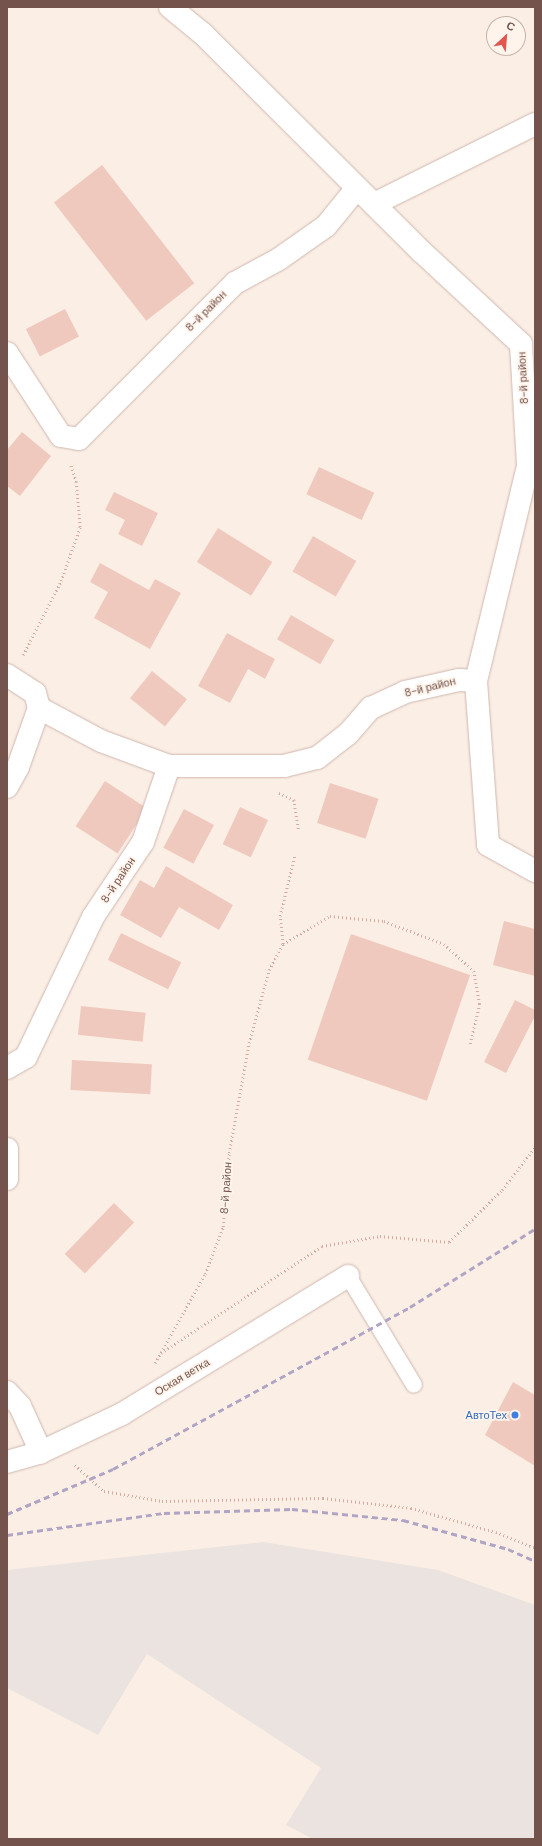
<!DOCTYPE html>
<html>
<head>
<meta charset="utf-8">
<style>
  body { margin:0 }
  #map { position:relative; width:542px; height:1846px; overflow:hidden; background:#fbefe5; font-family:"DM Sans",sans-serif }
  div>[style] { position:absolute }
  .industrial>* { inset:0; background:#ebe3df }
  .building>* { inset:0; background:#f0c9be; transform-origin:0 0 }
  .path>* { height:2.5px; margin-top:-1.25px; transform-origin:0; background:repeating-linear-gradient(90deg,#d5aca1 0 1px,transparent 0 4px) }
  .roads { filter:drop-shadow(0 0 1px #cfb7af) drop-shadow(0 0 1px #cfb7af) }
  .service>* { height:16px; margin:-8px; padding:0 8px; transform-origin:8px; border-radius:8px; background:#fff }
  .minor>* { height:22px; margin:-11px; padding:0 11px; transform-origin:11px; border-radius:11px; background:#fff }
  .rail>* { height:3px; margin-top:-1.5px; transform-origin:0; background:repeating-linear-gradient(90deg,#b0a4c5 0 6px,transparent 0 10px) }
  .dots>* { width:11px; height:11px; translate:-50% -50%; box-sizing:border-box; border:2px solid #fef4eb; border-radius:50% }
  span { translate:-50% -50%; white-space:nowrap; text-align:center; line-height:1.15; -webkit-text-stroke:3.5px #fef4eb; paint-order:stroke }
  .street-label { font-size:11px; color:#73534b }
  .shop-label { font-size:11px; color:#366cbe }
  .right { translate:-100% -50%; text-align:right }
  .frame { position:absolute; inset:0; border:8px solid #73534b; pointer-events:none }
  .north { position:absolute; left:486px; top:16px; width:40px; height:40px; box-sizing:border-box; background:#fef4eb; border:1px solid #c6b4ab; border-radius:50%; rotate:26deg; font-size:11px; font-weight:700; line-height:16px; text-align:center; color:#73534b }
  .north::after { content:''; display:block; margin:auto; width:14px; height:18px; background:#e1564f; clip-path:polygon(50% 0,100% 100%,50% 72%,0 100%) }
</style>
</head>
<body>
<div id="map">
  <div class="industrial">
    <div style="clip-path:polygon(263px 1542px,438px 1570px,535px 1605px,535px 1839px,313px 1839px,286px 1825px,321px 1768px,147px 1654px,98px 1735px,7px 1688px,7px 1570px)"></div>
  </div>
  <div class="building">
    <div style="left:102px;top:165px;width:150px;height:61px;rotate:52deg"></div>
    <div style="left:65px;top:309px;width:31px;height:44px;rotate:63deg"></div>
    <div style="clip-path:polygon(22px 432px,51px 456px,20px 496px,7px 486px,7px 450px)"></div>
    <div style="left:319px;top:467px;width:61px;height:30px;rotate:25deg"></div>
    <div style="clip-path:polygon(114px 492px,158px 513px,142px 546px,118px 534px,125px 520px,105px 510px)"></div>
    <div style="left:218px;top:528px;width:64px;height:40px;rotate:32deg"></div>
    <div style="left:313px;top:536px;width:50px;height:41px;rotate:30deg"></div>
    <div style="clip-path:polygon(100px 563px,149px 590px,155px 579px,181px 593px,150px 649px,94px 618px,108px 592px,90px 582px)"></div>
    <div style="left:291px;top:615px;width:50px;height:28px;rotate:30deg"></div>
    <div style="clip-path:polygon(227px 633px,275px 659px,265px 679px,248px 669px,230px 703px,198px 686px)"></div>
    <div style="left:152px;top:671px;width:45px;height:35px;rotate:39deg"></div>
    <div style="left:105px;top:781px;width:50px;height:54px;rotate:33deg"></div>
    <div style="left:330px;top:783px;width:51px;height:42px;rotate:18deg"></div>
    <div style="left:240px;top:807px;width:31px;height:41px;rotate:25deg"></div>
    <div style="left:184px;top:809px;width:34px;height:44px;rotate:28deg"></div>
    <div style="clip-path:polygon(166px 866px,233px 905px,219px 930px,179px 907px,161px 938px,120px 915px,140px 880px,154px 888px)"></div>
    <div style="clip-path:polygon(504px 921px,535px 929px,535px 976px,493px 965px)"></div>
    <div style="left:121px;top:933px;width:67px;height:30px;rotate:26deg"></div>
    <div style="left:351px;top:934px;width:126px;height:133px;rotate:19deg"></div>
    <div style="clip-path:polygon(515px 1000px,535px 1010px,535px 1016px,506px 1073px,484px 1062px)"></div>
    <div style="left:81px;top:1006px;width:65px;height:29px;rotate:6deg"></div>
    <div style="left:72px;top:1060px;width:80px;height:30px;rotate:3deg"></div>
    <div style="left:114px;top:1203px;width:28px;height:71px;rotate:44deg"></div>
    <div style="clip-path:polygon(513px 1382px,535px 1395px,535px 1466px,485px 1435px)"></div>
  </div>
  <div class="path">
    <div style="left:23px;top:655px;width:83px;rotate:-62.8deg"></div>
    <div style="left:61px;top:581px;width:57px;rotate:-70.6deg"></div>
    <div style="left:80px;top:527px;width:45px;rotate:-95.1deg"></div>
    <div style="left:76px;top:482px;width:19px;rotate:-108deg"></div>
    <div style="left:279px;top:793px;width:17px;rotate:25deg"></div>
    <div style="left:294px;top:800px;width:31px;rotate:81deg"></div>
    <div style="left:283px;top:944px;width:28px;rotate:-96deg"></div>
    <div style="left:280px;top:916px;width:64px;rotate:-76.4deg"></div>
    <div style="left:161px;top:1353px;width:193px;rotate:-33.6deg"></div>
    <div style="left:322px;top:1246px;width:59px;rotate:-9.8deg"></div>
    <div style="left:380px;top:1236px;width:69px;rotate:5deg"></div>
    <div style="left:449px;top:1242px;width:74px;rotate:-44.5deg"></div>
    <div style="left:502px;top:1190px;width:54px;rotate:-52.5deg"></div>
    <div style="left:155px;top:1363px;width:102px;rotate:-60.7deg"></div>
    <div style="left:205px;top:1274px;width:50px;rotate:-69deg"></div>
    <div style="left:223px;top:1227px;width:74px;rotate:-85.4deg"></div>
    <div style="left:229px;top:1153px;width:112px;rotate:-79.7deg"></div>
    <div style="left:249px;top:1043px;width:76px;rotate:-74.7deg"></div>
    <div style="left:269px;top:970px;width:30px;rotate:-62deg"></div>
    <div style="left:283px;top:944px;width:55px;rotate:-30.8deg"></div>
    <div style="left:330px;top:916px;width:54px;rotate:5.3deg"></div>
    <div style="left:384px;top:921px;width:64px;rotate:21deg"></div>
    <div style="left:444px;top:944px;width:40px;rotate:42deg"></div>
    <div style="left:474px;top:971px;width:34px;rotate:80deg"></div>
    <div style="left:480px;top:1004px;width:43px;rotate:103.4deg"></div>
    <div style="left:75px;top:1465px;width:39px;rotate:42deg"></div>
    <div style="left:104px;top:1491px;width:59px;rotate:9.8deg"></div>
    <div style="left:162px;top:1501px;width:161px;rotate:-1.1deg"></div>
    <div style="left:323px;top:1498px;width:89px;rotate:6.5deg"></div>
    <div style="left:411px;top:1508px;width:88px;rotate:15.8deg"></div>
    <div style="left:496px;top:1532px;width:42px;rotate:22.3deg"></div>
  </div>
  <div class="roads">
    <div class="service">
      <div style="left:348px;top:1276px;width:127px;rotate:58.8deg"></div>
    </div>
    <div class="minor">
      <div style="left:170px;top:7px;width:43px;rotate:39.3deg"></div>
      <div style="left:203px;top:34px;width:309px;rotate:44.9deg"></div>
      <div style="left:422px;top:252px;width:135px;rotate:42.9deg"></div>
      <div style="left:521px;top:344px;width:122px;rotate:86.7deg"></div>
      <div style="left:528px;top:466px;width:221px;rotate:103.6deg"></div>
      <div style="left:476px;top:681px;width:164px;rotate:85.8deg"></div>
      <div style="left:488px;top:845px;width:54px;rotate:29deg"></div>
      <div style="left:374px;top:204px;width:180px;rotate:-26.4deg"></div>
      <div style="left:7px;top:353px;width:99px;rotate:57deg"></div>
      <div style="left:61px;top:436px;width:18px;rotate:9deg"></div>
      <div style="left:79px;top:439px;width:221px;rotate:-45deg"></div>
      <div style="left:235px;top:283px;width:50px;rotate:-28.6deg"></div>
      <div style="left:279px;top:259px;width:57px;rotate:-35.1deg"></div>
      <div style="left:326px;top:226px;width:49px;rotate:-50.8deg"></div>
      <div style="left:7px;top:675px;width:33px;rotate:33deg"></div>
      <div style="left:35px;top:693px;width:16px;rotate:75deg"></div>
      <div style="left:7px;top:787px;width:23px;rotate:-61deg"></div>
      <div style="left:18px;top:767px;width:63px;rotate:-70.4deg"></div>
      <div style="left:39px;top:708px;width:70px;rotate:28deg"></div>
      <div style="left:101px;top:741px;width:72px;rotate:20.2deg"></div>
      <div style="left:169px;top:766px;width:115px"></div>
      <div style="left:284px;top:766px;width:34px;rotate:-14deg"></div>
      <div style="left:317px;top:758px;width:39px;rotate:-38deg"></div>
      <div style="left:348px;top:734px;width:35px;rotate:-49deg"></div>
      <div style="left:371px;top:708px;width:38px;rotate:-25deg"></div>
      <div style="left:405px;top:692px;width:55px;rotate:-12.5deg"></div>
      <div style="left:459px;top:680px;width:17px;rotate:3deg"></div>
      <div style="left:7px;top:1068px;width:22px;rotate:-30deg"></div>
      <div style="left:26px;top:1057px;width:155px;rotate:-64.4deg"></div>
      <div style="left:93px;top:917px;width:90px;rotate:-56.3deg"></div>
      <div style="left:143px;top:842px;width:80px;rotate:-71.1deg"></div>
      <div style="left:7px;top:1149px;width:30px;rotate:90deg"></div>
      <div style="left:7px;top:1392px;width:19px;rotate:47deg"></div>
      <div style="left:20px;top:1406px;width:51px;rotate:65.5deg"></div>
      <div style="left:7px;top:1462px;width:35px;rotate:-16deg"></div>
      <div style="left:41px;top:1452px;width:89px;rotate:-25.1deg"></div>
      <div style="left:122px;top:1414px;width:265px;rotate:-31.4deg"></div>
    </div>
  </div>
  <div class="rail">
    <div style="left:7px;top:1514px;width:115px;rotate:-23deg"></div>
    <div style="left:113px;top:1469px;width:338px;rotate:-28.6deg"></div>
    <div style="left:410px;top:1307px;width:147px;rotate:-32deg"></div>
    <div style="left:7px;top:1535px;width:159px;rotate:-8deg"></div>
    <div style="left:164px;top:1513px;width:128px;rotate:-1.8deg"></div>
    <div style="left:292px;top:1509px;width:112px;rotate:5.7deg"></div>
    <div style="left:403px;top:1520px;width:109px;rotate:15.4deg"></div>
    <div style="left:508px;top:1549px;width:30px;rotate:24deg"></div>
  </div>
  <div class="dots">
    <div style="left:515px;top:1415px;background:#3f7fe0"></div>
  </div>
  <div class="street-label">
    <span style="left:206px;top:311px;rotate:-45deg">8-й район</span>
    <span style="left:523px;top:378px;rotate:-93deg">8-й район</span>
    <span style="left:430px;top:687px;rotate:-14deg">8-й район</span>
    <span style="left:118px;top:880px;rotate:-56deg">8-й район</span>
    <span style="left:226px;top:1188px;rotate:-86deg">8-й район</span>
    <span style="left:182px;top:1377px;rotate:-31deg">Оская ветка</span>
  </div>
  <div class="shop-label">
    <span class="right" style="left:507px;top:1415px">АвтоТех</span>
  </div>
  <div class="frame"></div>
  <div class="north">С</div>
</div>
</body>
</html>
